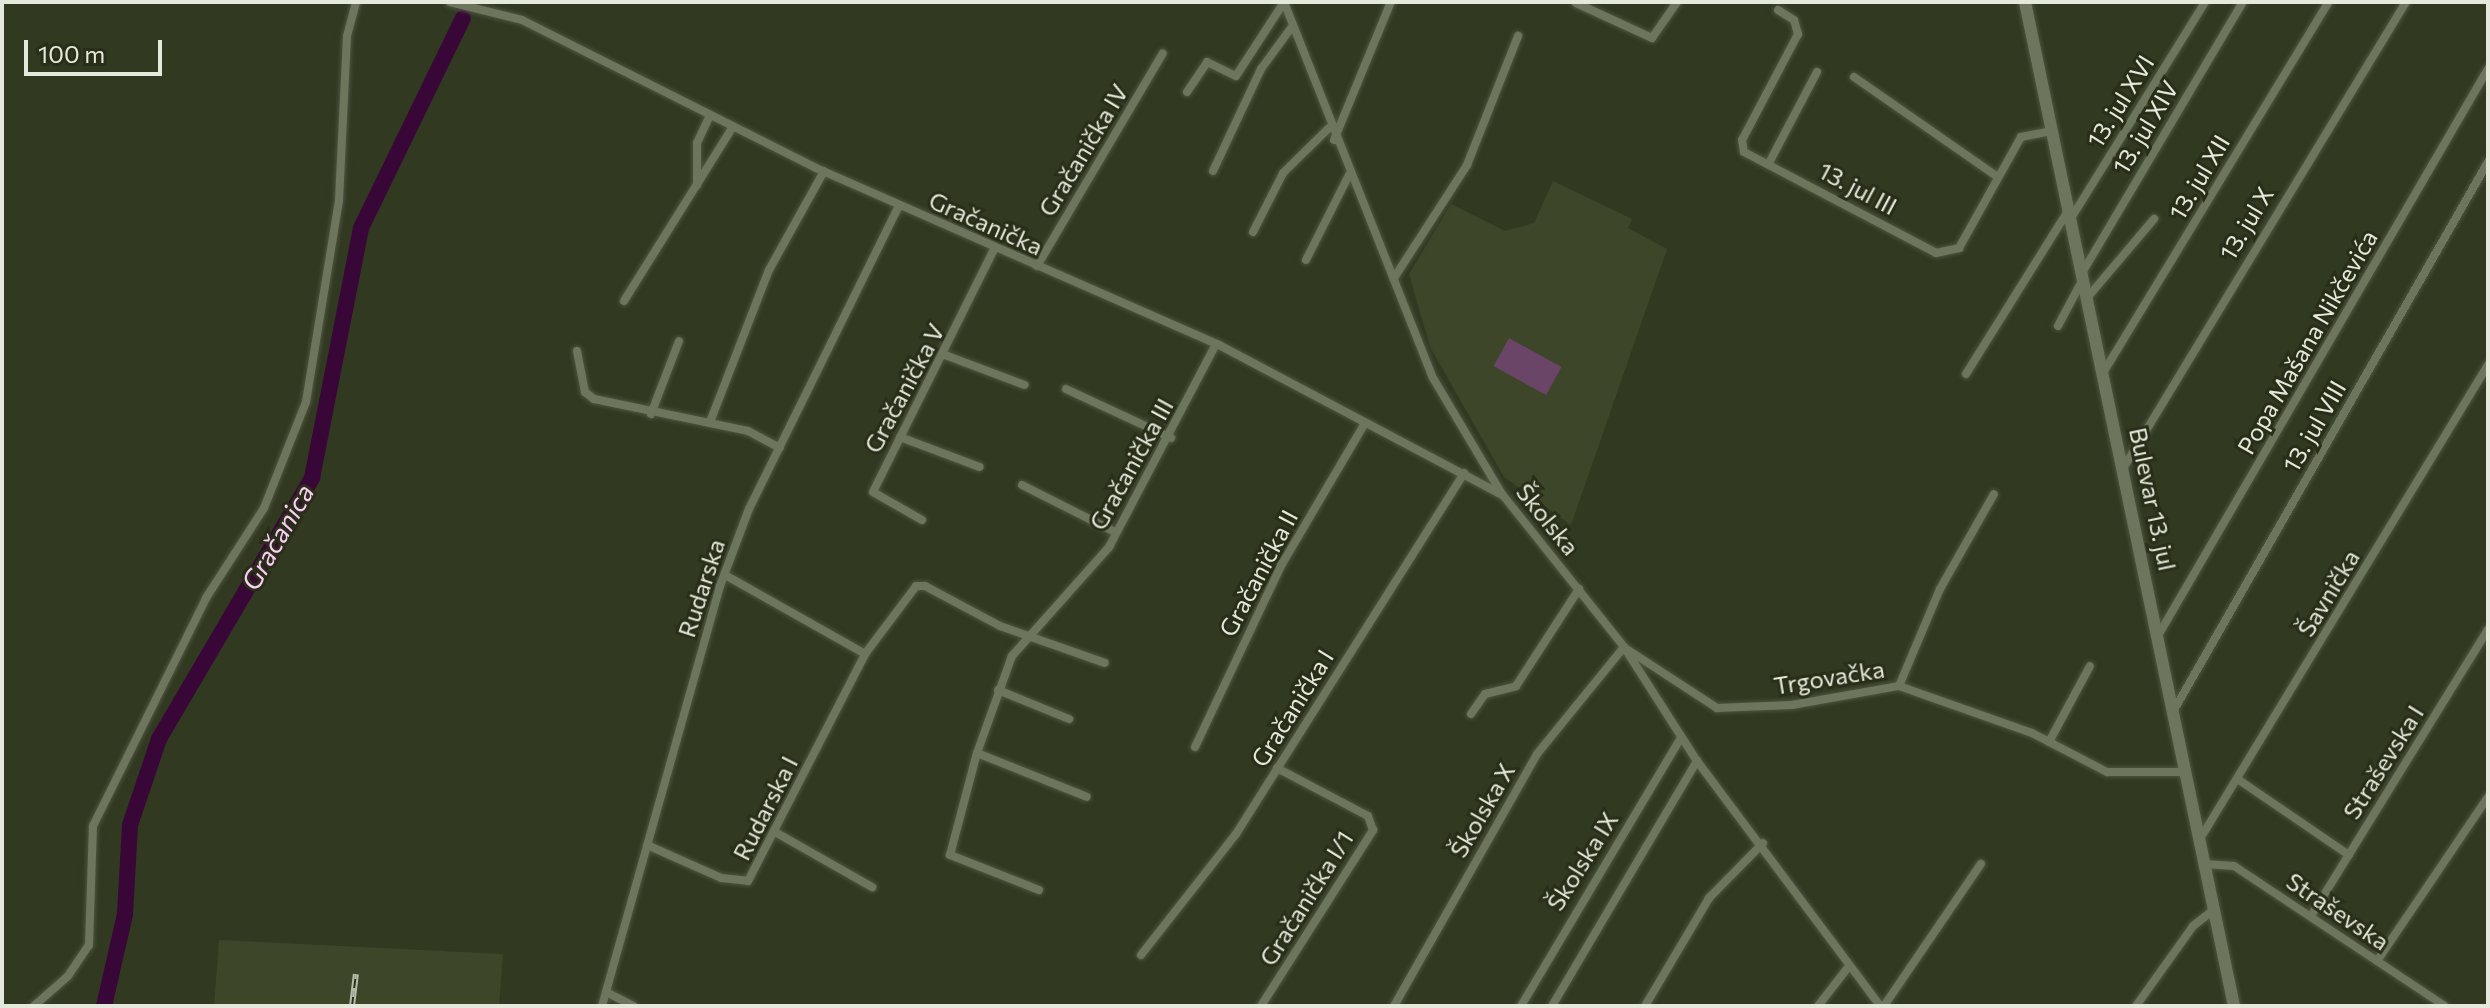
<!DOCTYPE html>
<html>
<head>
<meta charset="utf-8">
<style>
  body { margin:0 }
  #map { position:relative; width:2490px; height:1008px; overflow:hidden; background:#313921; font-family:Commissioner,sans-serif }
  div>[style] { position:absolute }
  .built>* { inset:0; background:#3d4628 }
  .green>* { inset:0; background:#6a4568; transform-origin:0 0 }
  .river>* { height:16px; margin:-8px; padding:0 8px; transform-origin:8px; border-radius:8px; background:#390638 }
  .roads { filter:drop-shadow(0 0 2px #4e5440) drop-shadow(0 0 2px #4e5440) }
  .street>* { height:8px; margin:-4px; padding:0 4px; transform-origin:4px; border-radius:4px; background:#6d765c }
  .secondary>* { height:12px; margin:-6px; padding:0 6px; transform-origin:6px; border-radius:6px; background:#6d765c }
  .rail>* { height:6px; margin-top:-3px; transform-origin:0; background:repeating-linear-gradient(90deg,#282e18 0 9px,#b6bcab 0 18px); box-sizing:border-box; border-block:2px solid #b6bcab }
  span { translate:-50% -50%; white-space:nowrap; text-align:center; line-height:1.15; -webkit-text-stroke:6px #282e18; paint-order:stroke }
  .street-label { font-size:24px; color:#e4e9db }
  .water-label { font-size:26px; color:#fecefa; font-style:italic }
  .frame { position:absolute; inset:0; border:4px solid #e4e9db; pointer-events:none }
  .scale { position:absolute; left:24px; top:40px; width:138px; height:36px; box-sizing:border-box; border:4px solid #e4e9db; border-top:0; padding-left:10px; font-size:24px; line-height:28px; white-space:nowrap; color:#e4e9db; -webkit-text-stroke:6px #282e18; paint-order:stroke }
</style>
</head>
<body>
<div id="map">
  <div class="built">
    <div style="clip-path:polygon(1553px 181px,1632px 219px,1628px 228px,1667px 249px,1571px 525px,1504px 477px,1430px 347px,1409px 274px,1451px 204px,1505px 231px,1534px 223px)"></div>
    <div style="clip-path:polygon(219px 940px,503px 954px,499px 1006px,214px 1006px)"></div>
  </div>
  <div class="green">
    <div style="left:1509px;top:338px;width:60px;height:32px;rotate:29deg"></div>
  </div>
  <div class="river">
    <div style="left:104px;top:1006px;width:94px;rotate:-77.1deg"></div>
    <div style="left:125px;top:914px;width:89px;rotate:-86.8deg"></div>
    <div style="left:130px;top:825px;width:91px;rotate:-71.4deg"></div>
    <div style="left:159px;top:739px;width:303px;rotate:-59.6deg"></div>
    <div style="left:312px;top:478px;width:255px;rotate:-78.9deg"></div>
    <div style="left:361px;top:228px;width:233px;rotate:-64.1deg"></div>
  </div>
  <div class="roads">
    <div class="street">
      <div style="left:450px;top:2px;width:74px;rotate:14deg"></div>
      <div style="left:522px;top:20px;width:329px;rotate:26.7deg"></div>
      <div style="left:816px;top:168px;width:440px;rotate:23.7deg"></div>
      <div style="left:1219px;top:345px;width:319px;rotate:27.9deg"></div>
      <div style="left:1284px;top:2px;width:404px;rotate:68.4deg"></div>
      <div style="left:1433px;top:378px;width:135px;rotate:59.3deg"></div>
      <div style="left:1502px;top:494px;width:196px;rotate:51.4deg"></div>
      <div style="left:1624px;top:647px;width:135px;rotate:57.4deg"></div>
      <div style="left:1697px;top:761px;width:306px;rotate:53.2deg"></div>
      <div style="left:1576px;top:3px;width:84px;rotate:24.7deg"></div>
      <div style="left:1652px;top:38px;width:44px;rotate:-55.2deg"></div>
      <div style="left:1778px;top:10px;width:19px;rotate:32deg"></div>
      <div style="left:1794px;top:20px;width:15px;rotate:74deg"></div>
      <div style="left:1798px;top:34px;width:120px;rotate:117.8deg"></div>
      <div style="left:1742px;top:140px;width:12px;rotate:81deg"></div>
      <div style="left:1744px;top:152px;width:217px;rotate:27.7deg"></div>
      <div style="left:1936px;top:253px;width:24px;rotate:-12deg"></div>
      <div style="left:1959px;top:248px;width:127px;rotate:-60.8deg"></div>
      <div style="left:2021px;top:137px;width:32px;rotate:-11deg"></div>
      <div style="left:1854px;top:77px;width:172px;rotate:34.8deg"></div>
      <div style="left:1187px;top:92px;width:36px;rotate:-56deg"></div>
      <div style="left:1207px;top:62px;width:32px;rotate:26deg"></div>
      <div style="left:1236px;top:76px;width:88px;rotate:-57deg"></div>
      <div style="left:1334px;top:140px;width:149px;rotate:-67.6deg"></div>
      <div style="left:1769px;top:163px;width:103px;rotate:-62.2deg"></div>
      <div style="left:1213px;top:171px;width:113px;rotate:-64.8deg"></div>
      <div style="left:1261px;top:69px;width:51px;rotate:-53.8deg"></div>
      <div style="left:697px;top:185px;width:42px;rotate:-90deg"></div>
      <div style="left:697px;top:143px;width:29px;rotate:-65deg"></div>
      <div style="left:2070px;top:220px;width:256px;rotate:-58.2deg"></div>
      <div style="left:1253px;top:232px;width:66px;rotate:-63deg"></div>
      <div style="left:1283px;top:173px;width:64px;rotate:-44.4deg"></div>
      <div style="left:1306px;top:260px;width:95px;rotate:-63.2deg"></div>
      <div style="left:1037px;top:266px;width:247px;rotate:-59.4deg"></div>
      <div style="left:2082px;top:273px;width:315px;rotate:-59.3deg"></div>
      <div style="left:1394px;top:278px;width:135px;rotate:-57.1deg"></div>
      <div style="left:1467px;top:165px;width:139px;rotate:-68.4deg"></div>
      <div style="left:2087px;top:298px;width:104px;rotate:-49.7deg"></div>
      <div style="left:624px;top:301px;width:204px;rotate:-58deg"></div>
      <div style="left:2058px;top:326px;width:53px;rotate:-62deg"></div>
      <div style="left:577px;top:351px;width:42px;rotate:79deg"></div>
      <div style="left:585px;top:392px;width:11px;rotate:38deg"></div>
      <div style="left:594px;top:399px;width:157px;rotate:11.7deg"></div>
      <div style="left:748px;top:431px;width:36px;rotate:28deg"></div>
      <div style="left:945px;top:355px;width:85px;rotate:20.6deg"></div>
      <div style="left:2103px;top:373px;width:434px;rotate:-58.7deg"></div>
      <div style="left:1966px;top:374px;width:192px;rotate:-58deg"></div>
      <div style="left:1066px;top:389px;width:116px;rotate:25deg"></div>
      <div style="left:651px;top:414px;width:78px;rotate:-69deg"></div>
      <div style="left:710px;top:422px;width:163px;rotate:-68.8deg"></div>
      <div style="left:769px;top:270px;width:113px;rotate:-60.9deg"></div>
      <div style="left:900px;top:437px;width:85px;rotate:20.6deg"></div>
      <div style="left:2124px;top:467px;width:544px;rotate:-58.77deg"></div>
      <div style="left:1022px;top:485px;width:104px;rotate:26.8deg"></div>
      <div style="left:922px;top:520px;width:56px;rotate:-150.3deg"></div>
      <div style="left:873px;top:492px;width:271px;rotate:-63.5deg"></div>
      <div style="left:725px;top:575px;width:161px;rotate:29.4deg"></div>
      <div style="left:865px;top:654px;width:85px;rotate:-53.1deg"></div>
      <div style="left:916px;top:586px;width:9px"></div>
      <div style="left:925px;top:586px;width:85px;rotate:28.1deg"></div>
      <div style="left:1000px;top:626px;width:111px;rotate:19.4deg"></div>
      <div style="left:2159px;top:634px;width:654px;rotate:-59.79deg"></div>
      <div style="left:1625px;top:648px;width:110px;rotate:33.1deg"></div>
      <div style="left:1717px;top:708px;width:75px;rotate:-2.3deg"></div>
      <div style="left:1792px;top:705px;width:109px;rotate:-10.1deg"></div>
      <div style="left:1899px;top:686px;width:141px;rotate:19.5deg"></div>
      <div style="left:2032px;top:733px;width:85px;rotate:27.5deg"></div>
      <div style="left:2107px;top:772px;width:80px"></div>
      <div style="left:1899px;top:686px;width:105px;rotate:-67.1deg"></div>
      <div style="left:1940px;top:589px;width:109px;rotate:-60.4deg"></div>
      <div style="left:998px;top:690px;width:77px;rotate:22.2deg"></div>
      <div style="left:2174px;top:710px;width:632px;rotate:-60.19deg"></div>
      <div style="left:1471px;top:714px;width:24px;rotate:-55deg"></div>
      <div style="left:1485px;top:694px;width:32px;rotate:-14deg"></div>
      <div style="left:1516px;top:686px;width:116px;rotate:-57deg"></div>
      <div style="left:2049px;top:742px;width:86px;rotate:-61.7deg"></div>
      <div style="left:1195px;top:747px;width:203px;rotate:-64.6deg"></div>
      <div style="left:1282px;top:564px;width:164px;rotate:-59.5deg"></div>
      <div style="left:977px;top:753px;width:118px;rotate:21.8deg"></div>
      <div style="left:2239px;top:780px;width:133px;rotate:34.3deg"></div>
      <div style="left:775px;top:832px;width:112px;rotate:29.6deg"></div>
      <div style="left:2200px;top:839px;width:555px;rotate:-58.72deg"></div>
      <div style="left:647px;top:845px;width:81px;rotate:24deg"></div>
      <div style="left:721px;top:878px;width:27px;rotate:6deg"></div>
      <div style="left:748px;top:881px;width:255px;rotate:-62.7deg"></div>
      <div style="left:2205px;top:864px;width:29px;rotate:4deg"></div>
      <div style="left:2234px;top:866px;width:253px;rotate:33.6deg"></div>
      <div style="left:1039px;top:890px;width:96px;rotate:-158.5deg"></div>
      <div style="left:950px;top:855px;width:106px;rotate:-75.2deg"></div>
      <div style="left:977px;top:753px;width:103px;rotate:-70.2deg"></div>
      <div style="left:1012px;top:656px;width:146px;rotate:-48.3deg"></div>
      <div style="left:1109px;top:547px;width:229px;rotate:-62.2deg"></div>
      <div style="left:2311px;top:916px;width:337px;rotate:-58.3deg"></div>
      <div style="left:1141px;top:955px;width:154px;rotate:-51.9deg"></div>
      <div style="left:1236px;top:834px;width:427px;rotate:-57.7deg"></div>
      <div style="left:2377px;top:961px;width:198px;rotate:-55.9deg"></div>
      <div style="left:606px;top:992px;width:31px;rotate:27deg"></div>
      <div style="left:34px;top:1006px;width:45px;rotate:-41.4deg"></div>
      <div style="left:68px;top:976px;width:37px;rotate:-56deg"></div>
      <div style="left:89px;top:945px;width:119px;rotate:-88.1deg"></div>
      <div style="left:93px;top:826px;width:254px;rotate:-63.6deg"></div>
      <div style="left:206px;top:598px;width:107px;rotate:-57.2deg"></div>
      <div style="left:264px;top:508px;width:114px;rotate:-68.4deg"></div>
      <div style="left:306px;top:402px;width:205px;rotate:-80.7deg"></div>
      <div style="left:339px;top:200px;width:164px;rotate:-87.2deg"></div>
      <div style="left:347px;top:36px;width:35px;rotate:-75deg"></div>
      <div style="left:602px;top:1006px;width:436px;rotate:-74.3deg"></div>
      <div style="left:720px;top:586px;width:82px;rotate:-69.4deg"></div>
      <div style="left:749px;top:509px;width:338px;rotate:-63.7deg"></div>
      <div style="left:1261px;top:1006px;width:209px;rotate:-57.5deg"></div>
      <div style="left:1373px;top:830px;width:15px;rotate:-110deg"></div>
      <div style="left:1368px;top:816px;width:103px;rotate:-152.2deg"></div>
      <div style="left:1394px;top:1006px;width:290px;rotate:-60.4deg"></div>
      <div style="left:1537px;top:754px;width:138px;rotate:-50.9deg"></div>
      <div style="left:1521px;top:1006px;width:312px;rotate:-59.2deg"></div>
      <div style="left:1552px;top:1006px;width:285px;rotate:-59.4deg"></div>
      <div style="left:1645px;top:1006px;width:126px;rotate:-59.3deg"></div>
      <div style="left:1709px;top:898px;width:77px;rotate:-45.5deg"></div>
      <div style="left:1818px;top:1006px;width:51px;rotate:-52.2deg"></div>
      <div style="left:1884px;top:1006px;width:172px;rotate:-55.7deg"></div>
      <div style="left:2136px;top:1006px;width:98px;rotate:-54.5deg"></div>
      <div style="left:2193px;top:926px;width:28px;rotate:-38deg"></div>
    </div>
    <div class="secondary">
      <div style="left:2025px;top:2px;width:1026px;rotate:78.24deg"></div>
    </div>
  </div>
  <div class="rail">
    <div style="left:352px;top:1006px;width:32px;rotate:-83deg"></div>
  </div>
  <div class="street-label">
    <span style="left:2120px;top:101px;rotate:-58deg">13. jul XVI</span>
    <span style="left:2145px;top:127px;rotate:-59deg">13. jul XIV</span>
    <span style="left:1083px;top:150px;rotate:-59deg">Gračanička IV</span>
    <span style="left:2199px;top:177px;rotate:-59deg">13. jul XII</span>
    <span style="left:1858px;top:188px;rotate:28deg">13. jul III</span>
    <span style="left:986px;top:223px;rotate:24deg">Gračanička</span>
    <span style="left:2246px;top:223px;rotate:-59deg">13. jul X</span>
    <span style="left:2307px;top:342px;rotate:-60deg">Popa Mašana Nikčevića</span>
    <span style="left:904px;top:388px;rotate:-62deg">Gračanička V</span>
    <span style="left:2314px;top:426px;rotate:-60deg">13. jul VIII</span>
    <span style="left:1131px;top:464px;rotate:-61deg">Gračanička III</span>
    <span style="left:2153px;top:499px;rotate:78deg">Bulevar 13. jul</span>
    <span style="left:1548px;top:519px;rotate:51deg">Školska</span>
    <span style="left:1258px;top:573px;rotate:-62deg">Gračanička II</span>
    <span style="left:701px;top:588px;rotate:-72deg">Rudarska</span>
    <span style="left:2328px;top:593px;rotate:-59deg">Šavnička</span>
    <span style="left:1829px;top:677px;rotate:-9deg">Trgovačka</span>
    <span style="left:1292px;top:708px;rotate:-58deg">Gračanička I</span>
    <span style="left:2383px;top:762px;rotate:-58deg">Straševska I</span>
    <span style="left:765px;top:808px;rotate:-63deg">Rudarska I</span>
    <span style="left:1482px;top:810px;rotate:-60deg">Školska X</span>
    <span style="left:1582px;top:861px;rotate:-58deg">Školska IX</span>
    <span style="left:1306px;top:898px;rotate:-58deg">Gračanička I/1</span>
    <span style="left:2338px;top:911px;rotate:34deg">Straševska</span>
  </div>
  <div class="water-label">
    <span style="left:277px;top:537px;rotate:-60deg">Gračanica</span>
  </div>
  <div class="frame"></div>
  <div class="scale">100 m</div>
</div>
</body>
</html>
